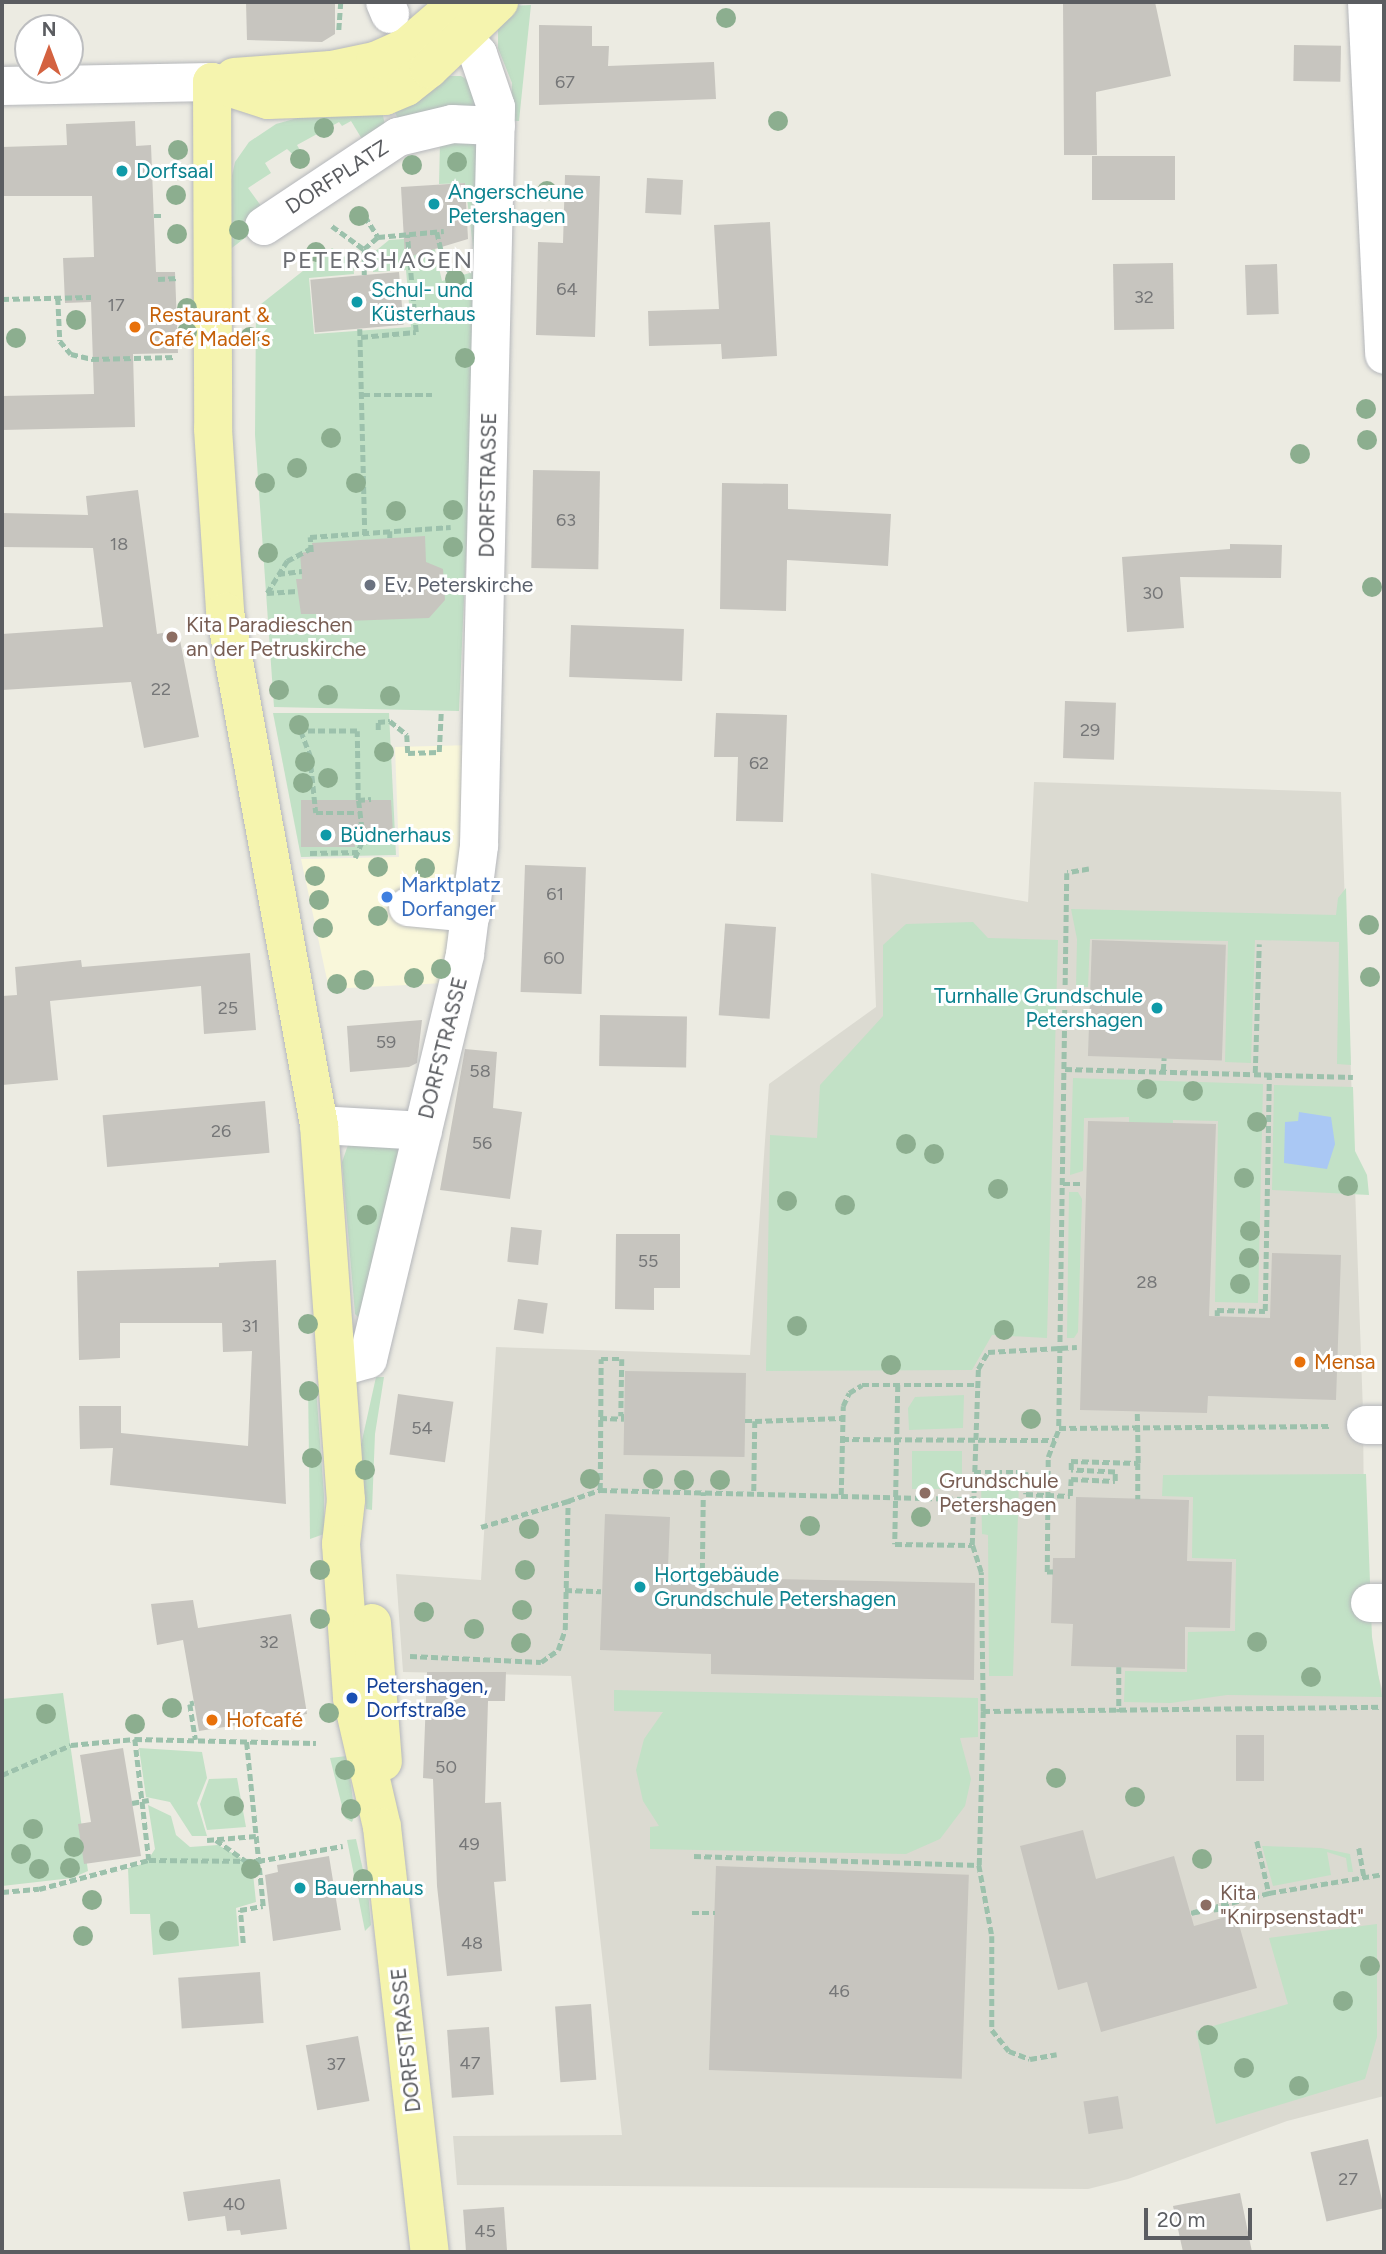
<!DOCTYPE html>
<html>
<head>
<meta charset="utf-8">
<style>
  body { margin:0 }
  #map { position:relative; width:1386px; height:2254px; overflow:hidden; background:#ecebe2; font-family:Figtree,sans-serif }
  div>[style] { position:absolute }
  .commercial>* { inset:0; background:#f9f7da }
  .education>* { inset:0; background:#dbdad1 }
  .green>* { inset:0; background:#c2e1c6; transform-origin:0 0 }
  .water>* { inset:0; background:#aac8f4 }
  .building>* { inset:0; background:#c7c5bf; transform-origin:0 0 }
  .path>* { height:4.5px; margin-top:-2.25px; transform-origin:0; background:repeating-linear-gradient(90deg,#9cc1ac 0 7px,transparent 0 10.5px) }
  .roads { filter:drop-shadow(0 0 2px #b5b7bb) drop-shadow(0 0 2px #b5b7bb) }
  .minor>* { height:38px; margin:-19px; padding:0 19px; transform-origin:19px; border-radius:19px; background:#fff }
  .major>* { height:38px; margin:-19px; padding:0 19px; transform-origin:19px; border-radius:19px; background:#f5f4ae }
  .trees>* { width:20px; height:20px; margin:-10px; border-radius:50%; background:#8cae8f }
  .dots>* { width:19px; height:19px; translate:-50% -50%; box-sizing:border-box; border:4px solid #fff; border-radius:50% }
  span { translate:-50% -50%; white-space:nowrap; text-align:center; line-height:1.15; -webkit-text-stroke:6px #fff; paint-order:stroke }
  .number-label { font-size:18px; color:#767778 }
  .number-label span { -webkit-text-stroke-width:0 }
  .culture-label { font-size:21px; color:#0d838f }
  .left { translate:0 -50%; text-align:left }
  .right { translate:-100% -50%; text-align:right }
  .street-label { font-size:21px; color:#5b5d61 }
  .food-label { font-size:21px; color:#c56008 }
  .worship-label { font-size:21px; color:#5b616d }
  .education-label { font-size:21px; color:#785e54 }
  .shop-label { font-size:21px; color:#366cbe }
  .transit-label { font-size:21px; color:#164399 }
  .quarter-label { font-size:24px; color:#6c6e73; letter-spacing:2px }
  .frame { position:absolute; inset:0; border:4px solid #5b5d61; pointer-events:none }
  .north { position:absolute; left:14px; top:14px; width:70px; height:70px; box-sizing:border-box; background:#fff; border:2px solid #bdbec0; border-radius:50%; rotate:0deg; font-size:19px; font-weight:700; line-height:28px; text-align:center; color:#5b5d61 }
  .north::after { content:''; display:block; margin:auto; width:24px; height:32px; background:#d46240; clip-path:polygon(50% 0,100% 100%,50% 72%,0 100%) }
  .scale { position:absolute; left:1144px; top:2208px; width:108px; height:32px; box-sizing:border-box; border:4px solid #5b5d61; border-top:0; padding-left:9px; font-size:21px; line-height:24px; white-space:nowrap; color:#5b5d61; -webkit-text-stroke:5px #fff; paint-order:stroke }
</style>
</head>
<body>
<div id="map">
  <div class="commercial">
    <div style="clip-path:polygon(473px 745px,445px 983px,329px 989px,301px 859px,399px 857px,395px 747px)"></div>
  </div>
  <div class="education">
    <div style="clip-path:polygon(1034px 782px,1341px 792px,1363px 1412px,1365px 1630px,1383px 1692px,1384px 1713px,1384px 2096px,1287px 2121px,1128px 2179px,1088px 2189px,457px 2185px,453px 2136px,622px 2135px,571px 1676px,403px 1672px,396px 1574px,481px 1580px,496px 1347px,750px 1355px,769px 1084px,876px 1007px,871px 873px,1028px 902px)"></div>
  </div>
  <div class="green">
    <div style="clip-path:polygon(531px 5px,519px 121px,511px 121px,512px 83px,498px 48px,498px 19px,510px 6px)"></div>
    <div style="clip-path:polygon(440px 76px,461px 76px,474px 84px,482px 103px,467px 111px,400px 124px,392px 105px)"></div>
    <div style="clip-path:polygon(381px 107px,386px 129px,365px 144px,351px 121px,342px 126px,339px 122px,297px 145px,305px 159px,303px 164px,287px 149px,265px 163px,271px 173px,248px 188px,264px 210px,247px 222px,246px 237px,228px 251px,229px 189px,235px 162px,249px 142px,276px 124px,308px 115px)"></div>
    <div style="clip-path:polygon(440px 142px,481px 144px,476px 270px,465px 183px,439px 184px)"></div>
    <div style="clip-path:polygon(432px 237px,442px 281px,473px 272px,478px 286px,459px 711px,274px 707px,255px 435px,256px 308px,332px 248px,353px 261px,354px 274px,309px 278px,314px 334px,411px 327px,406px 270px,373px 272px,372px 254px,389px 240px)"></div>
    <div style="clip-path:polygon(273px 713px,389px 713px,396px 855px,301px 857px)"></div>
    <div style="clip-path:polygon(1346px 888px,1351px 1065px,1337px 1064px,1339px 942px,1255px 940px,1251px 1063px,1225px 1062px,1228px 941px,1090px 939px,1088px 987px,1076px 987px,1077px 939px,1071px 909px,1336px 915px,1338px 898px)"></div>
    <div style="clip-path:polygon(973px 922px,988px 938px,1058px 940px,1047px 1338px,992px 1335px,972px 1370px,766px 1371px,770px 1135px,817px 1138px,820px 1085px,883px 1016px,883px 945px,906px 924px)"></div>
    <div style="clip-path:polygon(1073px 1078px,1263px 1084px,1258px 1303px,1215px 1302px,1218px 1121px,1173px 1120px,1173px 1136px,1129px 1136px,1129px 1117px,1084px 1118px,1083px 1171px,1070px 1175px)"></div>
    <div style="clip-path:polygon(1274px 1085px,1353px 1087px,1355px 1151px,1367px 1175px,1369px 1195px,1272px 1190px)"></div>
    <div style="clip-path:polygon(348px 1145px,399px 1148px,359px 1318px,355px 1314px,342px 1162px)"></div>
    <div style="clip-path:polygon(1069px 1192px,1078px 1192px,1082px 1199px,1078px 1332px,1074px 1338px,1067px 1338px)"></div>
    <div style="clip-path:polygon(376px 1377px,384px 1377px,375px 1434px,372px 1510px,366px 1509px,361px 1445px)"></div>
    <div style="clip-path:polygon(308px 1381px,316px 1387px,324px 1495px,324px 1534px,310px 1539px)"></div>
    <div style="clip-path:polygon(964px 1395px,963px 1428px,909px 1430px,908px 1408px,915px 1397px)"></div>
    <div style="left:912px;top:1451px;width:50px;height:38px"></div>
    <div style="clip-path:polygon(1366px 1474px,1372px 1637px,1382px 1697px,1227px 1695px,1171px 1703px,1124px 1702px,1125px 1671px,1187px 1672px,1188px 1632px,1235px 1631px,1236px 1559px,1192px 1558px,1193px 1497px,1162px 1496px,1163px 1475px)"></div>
    <div style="clip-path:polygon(981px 1480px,1019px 1481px,1013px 1676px,989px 1676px,988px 1535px,982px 1534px)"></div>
    <div style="clip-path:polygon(614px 1690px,978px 1698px,978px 1737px,960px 1738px,971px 1779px,965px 1806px,940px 1839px,906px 1854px,650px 1849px,650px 1827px,659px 1826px,643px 1801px,636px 1770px,644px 1739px,663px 1712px,614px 1711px)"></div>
    <div style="clip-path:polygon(63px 1693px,88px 1871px,72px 1878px,2px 1886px,2px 1699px)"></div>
    <div style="clip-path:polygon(139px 1748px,202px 1752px,207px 1778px,197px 1803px,207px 1836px,192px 1836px,170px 1802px,146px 1797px)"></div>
    <div style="clip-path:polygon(347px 1756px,355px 1815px,352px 1822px,345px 1818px,330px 1758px)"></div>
    <div style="clip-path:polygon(237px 1778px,246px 1827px,207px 1830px,200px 1804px,209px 1779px)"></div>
    <div style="clip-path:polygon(148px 1805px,171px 1816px,176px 1835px,190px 1847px,218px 1845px,252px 1864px,256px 1902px,236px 1908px,239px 1946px,153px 1955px,150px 1914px,130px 1914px,128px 1868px,146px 1863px,155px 1849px)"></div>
    <div style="clip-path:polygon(356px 1839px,368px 1892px,371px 1925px,365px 1931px,347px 1840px)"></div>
    <div style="clip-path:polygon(1262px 1846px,1321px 1848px,1350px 1854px,1353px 1872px,1348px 1872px,1346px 1858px,1327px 1852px,1331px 1875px,1273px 1886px)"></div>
    <div style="clip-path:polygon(1377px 1924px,1377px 2037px,1365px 2079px,1216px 2124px,1196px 2031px,1288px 2004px,1269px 1938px)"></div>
  </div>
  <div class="water">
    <div style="clip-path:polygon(1299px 1112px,1331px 1117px,1335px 1144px,1327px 1169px,1284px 1163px,1285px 1122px,1298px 1121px)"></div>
  </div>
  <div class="building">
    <div style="clip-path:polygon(246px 2px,335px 2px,335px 34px,322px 42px,247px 40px)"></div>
    <div style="clip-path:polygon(1063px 2px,1155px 2px,1171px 76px,1096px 92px,1097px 155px,1064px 155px)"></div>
    <div style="clip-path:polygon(539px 25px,592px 26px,592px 46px,609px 46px,608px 66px,714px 62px,716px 99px,539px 105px)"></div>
    <div style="left:1294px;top:45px;width:47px;height:36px;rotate:1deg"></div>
    <div style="clip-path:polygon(135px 121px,136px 146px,151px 145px,156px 272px,175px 272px,178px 353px,133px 354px,135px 427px,2px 430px,2px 396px,94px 394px,91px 302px,65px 303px,63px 258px,94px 257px,92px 196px,2px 196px,2px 147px,67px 145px,66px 124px)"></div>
    <div style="left:1092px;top:156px;width:83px;height:44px"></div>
    <div style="clip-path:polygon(565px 175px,600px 176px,595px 337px,536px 335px,538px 242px,563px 243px)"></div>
    <div style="left:647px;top:178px;width:36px;height:35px;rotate:3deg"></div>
    <div style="clip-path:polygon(465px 183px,468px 239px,405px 258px,401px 187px)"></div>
    <div style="clip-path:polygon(770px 222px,777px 356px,722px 359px,721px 344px,649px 346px,648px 311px,719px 309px,714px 225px)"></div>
    <div style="left:1173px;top:263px;width:66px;height:60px;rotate:89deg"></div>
    <div style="left:1277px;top:264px;width:50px;height:32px;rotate:88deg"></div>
    <div style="left:399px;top:272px;width:53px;height:89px;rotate:85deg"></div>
    <div style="left:533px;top:470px;width:67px;height:98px;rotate:1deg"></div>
    <div style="clip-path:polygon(722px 483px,788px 484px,788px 509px,891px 514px,888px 566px,787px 560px,786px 611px,720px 609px)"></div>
    <div style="clip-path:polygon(138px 490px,157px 634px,178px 630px,199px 737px,144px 748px,131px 682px,2px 690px,2px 634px,103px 627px,93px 548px,2px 547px,2px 513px,88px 515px,86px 496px)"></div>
    <div style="clip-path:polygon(425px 536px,426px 562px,443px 569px,445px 600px,429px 618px,319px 622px,320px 614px,301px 614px,296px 579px,302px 579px,300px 553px,313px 551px,312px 543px)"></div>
    <div style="clip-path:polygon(1230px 544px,1282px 545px,1281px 578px,1180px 577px,1184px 628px,1127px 632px,1122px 557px,1230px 549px)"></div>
    <div style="left:571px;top:625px;width:113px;height:52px;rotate:2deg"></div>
    <div style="left:1065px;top:701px;width:51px;height:57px;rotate:2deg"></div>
    <div style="clip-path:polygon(716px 713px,787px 715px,783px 822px,736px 821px,738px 757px,714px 757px)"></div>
    <div style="clip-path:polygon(301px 800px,391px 800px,393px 833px,355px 835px,355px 847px,301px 847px)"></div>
    <div style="left:525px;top:865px;width:61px;height:127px;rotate:2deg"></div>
    <div style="left:776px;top:927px;width:92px;height:51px;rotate:94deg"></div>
    <div style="left:1092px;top:940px;width:134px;height:116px;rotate:2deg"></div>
    <div style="clip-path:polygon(250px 953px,256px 1030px,204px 1034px,201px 986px,50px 1001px,58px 1080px,2px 1085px,2px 996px,17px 995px,15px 967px,81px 960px,82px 967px)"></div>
    <div style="left:600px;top:1015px;width:87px;height:51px;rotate:1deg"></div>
    <div style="clip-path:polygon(422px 1020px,417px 1063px,409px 1067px,350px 1072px,347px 1026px)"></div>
    <div style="clip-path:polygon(465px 1049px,497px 1052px,493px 1108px,522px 1112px,510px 1199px,440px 1190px)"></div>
    <div style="left:265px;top:1101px;width:52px;height:163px;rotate:85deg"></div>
    <div style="clip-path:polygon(1088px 1121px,1216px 1124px,1209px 1316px,1270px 1318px,1272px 1253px,1341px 1255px,1336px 1400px,1208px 1396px,1207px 1413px,1080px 1410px)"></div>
    <div style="left:511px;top:1227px;width:31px;height:35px;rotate:6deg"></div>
    <div style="clip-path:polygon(616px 1234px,680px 1234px,680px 1288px,654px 1288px,654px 1310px,615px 1309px)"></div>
    <div style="clip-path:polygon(276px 1260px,286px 1504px,110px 1485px,113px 1448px,80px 1449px,79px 1406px,121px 1406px,121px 1433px,248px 1446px,252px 1351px,223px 1352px,222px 1323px,120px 1323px,120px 1358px,79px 1360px,77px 1271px,219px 1267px,219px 1263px)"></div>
    <div style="left:518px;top:1299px;width:30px;height:31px;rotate:8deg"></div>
    <div style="left:625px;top:1371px;width:121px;height:84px;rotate:1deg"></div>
    <div style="left:398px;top:1394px;width:56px;height:61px;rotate:8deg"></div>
    <div style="clip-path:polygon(1076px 1497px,1189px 1500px,1187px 1561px,1232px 1562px,1230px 1628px,1185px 1627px,1185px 1669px,1071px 1666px,1073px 1624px,1051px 1623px,1053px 1558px,1075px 1558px)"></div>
    <div style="clip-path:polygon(605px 1514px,670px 1517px,668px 1568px,680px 1569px,679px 1577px,975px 1583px,974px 1680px,711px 1674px,711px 1654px,600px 1650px)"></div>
    <div style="clip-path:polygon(193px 1600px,198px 1628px,291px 1614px,307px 1714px,199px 1731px,183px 1640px,157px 1645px,151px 1604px)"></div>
    <div style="clip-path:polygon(427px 1672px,506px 1672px,505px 1701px,488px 1701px,485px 1803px,501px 1802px,506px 1881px,494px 1882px,502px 1971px,447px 1976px,437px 1886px,433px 1779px,423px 1778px)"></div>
    <div style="left:1236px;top:1735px;width:28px;height:46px"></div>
    <div style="clip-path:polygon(123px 1748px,141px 1856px,84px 1864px,78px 1824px,91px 1822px,80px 1755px)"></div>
    <div style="clip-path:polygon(1083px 1830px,1096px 1879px,1174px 1856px,1194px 1926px,1236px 1914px,1257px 1988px,1101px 2032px,1087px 1982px,1058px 1990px,1020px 1846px)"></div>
    <div style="clip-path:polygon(329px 1856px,341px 1930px,273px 1941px,265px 1875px,278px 1872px,277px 1865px)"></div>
    <div style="left:716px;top:1866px;width:253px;height:204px;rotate:2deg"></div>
    <div style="left:260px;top:1972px;width:51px;height:82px;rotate:86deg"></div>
    <div style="left:591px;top:2004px;width:76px;height:36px;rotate:86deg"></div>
    <div style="left:489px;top:2027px;width:68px;height:42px;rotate:86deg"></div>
    <div style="left:358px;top:2036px;width:66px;height:53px;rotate:80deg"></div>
    <div style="left:1118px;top:2096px;width:33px;height:35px;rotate:81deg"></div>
    <div style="left:1368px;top:2139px;width:71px;height:59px;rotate:77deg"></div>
    <div style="clip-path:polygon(280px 2179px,287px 2229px,241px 2235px,240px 2230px,227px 2231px,225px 2216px,188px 2221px,183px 2192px)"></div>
    <div style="clip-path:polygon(1240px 2193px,1252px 2252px,1183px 2252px,1173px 2206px)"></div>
    <div style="left:504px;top:2207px;width:45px;height:41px;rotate:86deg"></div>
  </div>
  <div class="path">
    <div style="left:335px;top:2px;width:6px"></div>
    <div style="left:341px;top:2px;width:29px;rotate:94deg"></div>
    <div style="left:154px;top:216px;width:10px"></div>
    <div style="left:365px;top:216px;width:25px;rotate:58deg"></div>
    <div style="left:332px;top:226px;width:39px;rotate:36deg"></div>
    <div style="left:437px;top:232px;width:39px;rotate:77deg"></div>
    <div style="left:446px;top:270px;width:7px;rotate:-16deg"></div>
    <div style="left:364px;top:275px;width:26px;rotate:-90deg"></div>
    <div style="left:364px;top:249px;width:18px;rotate:-41deg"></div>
    <div style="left:378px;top:237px;width:66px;rotate:-5.2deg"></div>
    <div style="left:158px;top:279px;width:20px;rotate:-3deg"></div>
    <div style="left:58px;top:298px;width:43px;rotate:87.3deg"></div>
    <div style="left:60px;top:341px;width:17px;rotate:50deg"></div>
    <div style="left:71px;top:354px;width:22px;rotate:13deg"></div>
    <div style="left:92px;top:359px;width:84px;rotate:-1.4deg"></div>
    <div style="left:2px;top:299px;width:89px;rotate:-1.3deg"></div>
    <div style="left:360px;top:329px;width:203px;rotate:88.6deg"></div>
    <div style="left:361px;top:337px;width:55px;rotate:-5.2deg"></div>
    <div style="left:416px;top:332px;width:98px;rotate:-95.2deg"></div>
    <div style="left:363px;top:395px;width:69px"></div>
    <div style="left:390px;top:531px;width:7px;rotate:90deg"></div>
    <div style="left:311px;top:552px;width:15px;rotate:-94deg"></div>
    <div style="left:310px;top:537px;width:141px;rotate:-4.1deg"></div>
    <div style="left:278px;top:574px;width:24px;rotate:-7deg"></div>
    <div style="left:267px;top:593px;width:38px;rotate:-58deg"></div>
    <div style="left:287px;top:561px;width:27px;rotate:-28deg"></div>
    <div style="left:267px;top:593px;width:30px;rotate:-4deg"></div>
    <div style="left:378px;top:730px;width:8px;rotate:-90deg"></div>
    <div style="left:378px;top:722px;width:12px;rotate:-5deg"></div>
    <div style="left:390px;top:721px;width:22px;rotate:39deg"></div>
    <div style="left:407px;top:735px;width:18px;rotate:87deg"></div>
    <div style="left:408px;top:753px;width:31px;rotate:-2deg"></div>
    <div style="left:439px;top:752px;width:40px;rotate:-87.1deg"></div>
    <div style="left:358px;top:800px;width:69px;rotate:-90.8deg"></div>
    <div style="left:357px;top:731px;width:56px;rotate:180deg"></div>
    <div style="left:301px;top:731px;width:26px;rotate:69deg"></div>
    <div style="left:310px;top:755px;width:58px;rotate:84.1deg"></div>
    <div style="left:316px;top:813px;width:43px"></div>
    <div style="left:363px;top:839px;width:39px;rotate:-97deg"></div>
    <div style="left:358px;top:800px;width:13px;rotate:-4deg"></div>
    <div style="left:310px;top:853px;width:48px;rotate:-1.2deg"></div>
    <div style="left:355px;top:858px;width:21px;rotate:-67deg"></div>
    <div style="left:363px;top:839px;width:10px;rotate:-6deg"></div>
    <div style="left:373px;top:838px;width:4px;rotate:-90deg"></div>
    <div style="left:1089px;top:869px;width:22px;rotate:170deg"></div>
    <div style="left:1067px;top:873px;width:555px;rotate:90.83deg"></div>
    <div style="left:1059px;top:1428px;width:271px;rotate:-0.4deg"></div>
    <div style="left:1067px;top:996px;width:23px;rotate:-2deg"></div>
    <div style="left:1067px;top:1022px;width:23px"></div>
    <div style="left:1065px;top:1069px;width:288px;rotate:1.6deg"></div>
    <div style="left:1163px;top:1071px;width:13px;rotate:-86deg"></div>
    <div style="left:1255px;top:1073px;width:129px;rotate:-88.2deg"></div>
    <div style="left:1063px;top:1184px;width:19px"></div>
    <div style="left:1217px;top:1316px;width:6px;rotate:-90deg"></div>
    <div style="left:1217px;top:1310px;width:48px;rotate:1.2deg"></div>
    <div style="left:1265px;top:1311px;width:238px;rotate:-89deg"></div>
    <div style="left:898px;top:1385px;width:159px;rotate:91.1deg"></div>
    <div style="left:895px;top:1544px;width:77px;rotate:0.7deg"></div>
    <div style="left:600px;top:1418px;width:24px;rotate:2deg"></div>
    <div style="left:745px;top:1421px;width:10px"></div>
    <div style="left:755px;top:1421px;width:72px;rotate:90.8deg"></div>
    <div style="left:755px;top:1421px;width:87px;rotate:-2deg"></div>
    <div style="left:842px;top:1439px;width:213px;rotate:0.3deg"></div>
    <div style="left:1138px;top:1463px;width:36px;rotate:90deg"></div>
    <div style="left:974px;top:1472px;width:52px"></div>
    <div style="left:1026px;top:1472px;width:22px;rotate:90deg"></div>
    <div style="left:1026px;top:1494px;width:44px;rotate:2.6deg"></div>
    <div style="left:1070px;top:1496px;width:17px;rotate:-87deg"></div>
    <div style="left:1071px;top:1479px;width:44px;rotate:2.6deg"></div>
    <div style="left:1115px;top:1481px;width:9px;rotate:-90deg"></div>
    <div style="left:1115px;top:1472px;width:44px;rotate:-177.4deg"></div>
    <div style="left:1071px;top:1470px;width:9px;rotate:-90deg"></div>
    <div style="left:1071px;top:1461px;width:67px;rotate:1.7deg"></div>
    <div style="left:1138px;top:1463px;width:51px;rotate:-91.1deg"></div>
    <div style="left:600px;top:1490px;width:131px;rotate:-89.6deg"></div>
    <div style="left:601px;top:1359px;width:21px"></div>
    <div style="left:622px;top:1359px;width:57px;rotate:91deg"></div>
    <div style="left:621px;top:1416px;width:3px"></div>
    <div style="left:841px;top:1495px;width:89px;rotate:-88.7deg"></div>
    <div style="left:843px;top:1406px;width:14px;rotate:-65deg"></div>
    <div style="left:849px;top:1393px;width:15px;rotate:-32deg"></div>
    <div style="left:862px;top:1385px;width:114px"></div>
    <div style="left:481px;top:1527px;width:91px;rotate:-16.6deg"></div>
    <div style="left:1053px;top:1572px;width:6px;rotate:180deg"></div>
    <div style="left:1047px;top:1572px;width:115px;rotate:-89.5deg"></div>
    <div style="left:1048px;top:1457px;width:31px;rotate:-69deg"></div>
    <div style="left:679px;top:1580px;width:23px"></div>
    <div style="left:702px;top:1580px;width:88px;rotate:-89.3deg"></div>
    <div style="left:565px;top:1590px;width:36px;rotate:2deg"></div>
    <div style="left:410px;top:1656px;width:131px;rotate:2.6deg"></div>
    <div style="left:541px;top:1662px;width:21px;rotate:-35deg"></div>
    <div style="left:558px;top:1650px;width:21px;rotate:-71deg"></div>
    <div style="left:565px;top:1630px;width:129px;rotate:-88.7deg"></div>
    <div style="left:568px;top:1501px;width:34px;rotate:-19deg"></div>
    <div style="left:600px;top:1490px;width:374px;rotate:1.4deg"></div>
    <div style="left:1119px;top:1667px;width:45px;rotate:90deg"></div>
    <div style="left:194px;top:1703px;width:4px;rotate:166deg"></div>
    <div style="left:190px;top:1704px;width:36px;rotate:81deg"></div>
    <div style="left:983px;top:1711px;width:139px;rotate:-90.8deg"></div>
    <div style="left:981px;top:1572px;width:28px;rotate:-108deg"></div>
    <div style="left:972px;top:1545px;width:176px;rotate:-88deg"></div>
    <div style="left:978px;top:1369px;width:20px;rotate:-60deg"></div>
    <div style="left:988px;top:1352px;width:89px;rotate:-3.2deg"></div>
    <div style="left:135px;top:1739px;width:122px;rotate:83.4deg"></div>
    <div style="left:2px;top:1775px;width:75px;rotate:-23.5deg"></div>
    <div style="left:71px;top:1745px;width:64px;rotate:-5.4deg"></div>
    <div style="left:135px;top:1739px;width:181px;rotate:1.3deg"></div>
    <div style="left:132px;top:1803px;width:17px;rotate:-10deg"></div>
    <div style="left:207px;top:1840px;width:49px;rotate:-4.7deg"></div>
    <div style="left:216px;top:1840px;width:37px;rotate:35deg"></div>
    <div style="left:1257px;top:1841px;width:53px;rotate:77deg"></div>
    <div style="left:1359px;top:1848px;width:29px;rotate:80deg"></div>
    <div style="left:694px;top:1856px;width:285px;rotate:1.8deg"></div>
    <div style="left:979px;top:1865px;width:154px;rotate:-88.5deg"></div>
    <div style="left:983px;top:1711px;width:401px;rotate:-0.6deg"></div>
    <div style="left:979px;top:1865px;width:72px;rotate:79.6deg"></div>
    <div style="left:992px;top:1936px;width:94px;rotate:90deg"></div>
    <div style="left:992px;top:2030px;width:27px;rotate:51deg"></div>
    <div style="left:1009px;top:2051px;width:22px;rotate:21deg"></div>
    <div style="left:1030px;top:2059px;width:27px;rotate:-10deg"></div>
    <div style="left:2px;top:1892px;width:37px;rotate:-5deg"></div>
    <div style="left:39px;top:1889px;width:114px;rotate:-14.8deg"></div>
    <div style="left:149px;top:1860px;width:109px;rotate:0.5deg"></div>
    <div style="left:258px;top:1861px;width:86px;rotate:-10deg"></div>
    <div style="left:1193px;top:1912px;width:31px;rotate:-7deg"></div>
    <div style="left:1224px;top:1908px;width:4px;rotate:-104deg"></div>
    <div style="left:692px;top:1913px;width:23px"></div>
    <div style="left:1191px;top:1913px;width:81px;rotate:-14.4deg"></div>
    <div style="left:1269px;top:1893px;width:117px;rotate:-9.4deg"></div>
    <div style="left:243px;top:1943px;width:33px;rotate:-95deg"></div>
    <div style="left:240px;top:1910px;width:23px;rotate:-10deg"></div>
    <div style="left:263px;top:1906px;width:167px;rotate:-95.8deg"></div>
  </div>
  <div class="roads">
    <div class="minor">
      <div style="left:385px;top:2px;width:13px;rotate:67deg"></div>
      <div style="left:1367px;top:2px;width:353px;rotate:87.2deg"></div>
      <div style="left:2px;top:86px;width:210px;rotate:-1.1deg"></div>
      <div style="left:264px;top:226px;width:161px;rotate:-33.6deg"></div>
      <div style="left:398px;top:137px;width:56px;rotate:-13.5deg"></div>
      <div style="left:452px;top:124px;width:44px;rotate:2.6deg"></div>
      <div style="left:408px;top:907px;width:64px;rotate:5.4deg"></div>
      <div style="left:319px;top:1125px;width:104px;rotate:3.3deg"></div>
      <div style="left:337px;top:1368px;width:32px;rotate:-16deg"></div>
      <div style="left:368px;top:1359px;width:416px;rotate:-76.5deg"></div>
      <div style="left:465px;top:954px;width:109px;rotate:-82.6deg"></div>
      <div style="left:479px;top:846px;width:739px;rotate:-88.68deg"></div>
      <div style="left:496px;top:107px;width:56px;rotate:-108.8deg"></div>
      <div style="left:478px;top:54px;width:50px;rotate:-132.6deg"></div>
      <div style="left:1366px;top:1425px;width:18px"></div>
      <div style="left:1370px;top:1603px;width:14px"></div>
    </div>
    <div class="major">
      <div style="left:234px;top:77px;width:97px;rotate:-4.1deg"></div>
      <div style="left:331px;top:70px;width:45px;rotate:-11.6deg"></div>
      <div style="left:375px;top:61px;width:36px;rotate:-24deg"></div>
      <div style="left:408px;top:46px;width:67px;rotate:-40.8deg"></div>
      <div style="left:212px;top:82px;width:347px;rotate:89.8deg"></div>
      <div style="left:213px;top:429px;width:183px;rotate:86.2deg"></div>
      <div style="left:225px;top:612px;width:522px;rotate:79.62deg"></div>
      <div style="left:319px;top:1125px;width:376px;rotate:85.9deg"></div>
      <div style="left:346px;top:1500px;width:44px;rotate:96.5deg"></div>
      <div style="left:341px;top:1544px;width:154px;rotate:85.9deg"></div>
      <div style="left:352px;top:1698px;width:132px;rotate:76.9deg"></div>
      <div style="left:382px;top:1827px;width:428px;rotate:83.6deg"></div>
      <div style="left:212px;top:82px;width:59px;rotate:17.8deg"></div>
      <div style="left:268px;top:100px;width:117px;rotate:-2deg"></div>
      <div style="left:385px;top:96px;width:23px;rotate:-23deg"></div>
      <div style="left:406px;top:87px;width:29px;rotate:-38deg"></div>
      <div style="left:429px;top:69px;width:97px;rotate:-43.7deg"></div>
      <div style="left:372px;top:1623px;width:139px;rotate:85.5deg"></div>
    </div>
  </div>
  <div class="trees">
    <div style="left:726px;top:18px"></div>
    <div style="left:778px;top:121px"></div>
    <div style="left:324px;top:128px"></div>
    <div style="left:178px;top:150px"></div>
    <div style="left:300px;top:159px"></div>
    <div style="left:457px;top:162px"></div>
    <div style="left:412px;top:165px"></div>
    <div style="left:547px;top:191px"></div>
    <div style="left:176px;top:195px"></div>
    <div style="left:359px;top:216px"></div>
    <div style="left:239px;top:230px"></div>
    <div style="left:177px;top:234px"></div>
    <div style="left:316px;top:252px"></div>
    <div style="left:455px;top:279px"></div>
    <div style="left:187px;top:308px"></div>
    <div style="left:76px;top:320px"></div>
    <div style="left:187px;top:332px"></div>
    <div style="left:250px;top:337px"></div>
    <div style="left:16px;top:338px"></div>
    <div style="left:465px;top:358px"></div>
    <div style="left:1366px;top:409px"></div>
    <div style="left:331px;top:438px"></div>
    <div style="left:1367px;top:440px"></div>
    <div style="left:1300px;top:454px"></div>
    <div style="left:297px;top:468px"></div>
    <div style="left:265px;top:483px"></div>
    <div style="left:356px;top:483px"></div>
    <div style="left:453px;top:510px"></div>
    <div style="left:396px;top:511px"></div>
    <div style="left:453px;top:547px"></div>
    <div style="left:268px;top:553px"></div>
    <div style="left:1372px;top:587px"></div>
    <div style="left:279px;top:690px"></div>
    <div style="left:328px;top:695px"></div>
    <div style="left:390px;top:696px"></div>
    <div style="left:299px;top:725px"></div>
    <div style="left:384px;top:752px"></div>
    <div style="left:305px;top:762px"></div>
    <div style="left:328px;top:778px"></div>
    <div style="left:303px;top:783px"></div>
    <div style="left:378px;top:867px"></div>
    <div style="left:425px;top:868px"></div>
    <div style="left:315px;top:876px"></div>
    <div style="left:319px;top:900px"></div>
    <div style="left:378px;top:916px"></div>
    <div style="left:1369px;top:925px"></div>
    <div style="left:323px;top:928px"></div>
    <div style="left:441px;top:969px"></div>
    <div style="left:1370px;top:977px"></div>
    <div style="left:414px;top:978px"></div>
    <div style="left:364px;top:980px"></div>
    <div style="left:337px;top:984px"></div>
    <div style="left:1147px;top:1089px"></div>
    <div style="left:1193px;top:1091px"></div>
    <div style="left:1257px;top:1122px"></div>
    <div style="left:906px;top:1144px"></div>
    <div style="left:934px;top:1154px"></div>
    <div style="left:1244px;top:1178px"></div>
    <div style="left:1348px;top:1186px"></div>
    <div style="left:998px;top:1189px"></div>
    <div style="left:787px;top:1201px"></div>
    <div style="left:845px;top:1205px"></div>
    <div style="left:367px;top:1215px"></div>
    <div style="left:1250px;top:1231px"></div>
    <div style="left:1249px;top:1258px"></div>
    <div style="left:1240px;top:1284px"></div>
    <div style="left:308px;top:1324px"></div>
    <div style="left:797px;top:1326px"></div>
    <div style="left:1004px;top:1330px"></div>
    <div style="left:891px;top:1365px"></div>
    <div style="left:309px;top:1391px"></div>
    <div style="left:1031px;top:1419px"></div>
    <div style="left:312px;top:1458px"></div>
    <div style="left:365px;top:1470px"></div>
    <div style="left:590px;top:1479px"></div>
    <div style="left:653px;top:1479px"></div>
    <div style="left:684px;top:1480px"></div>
    <div style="left:720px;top:1480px"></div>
    <div style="left:921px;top:1517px"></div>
    <div style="left:810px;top:1526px"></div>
    <div style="left:529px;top:1529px"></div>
    <div style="left:320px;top:1570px"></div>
    <div style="left:525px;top:1570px"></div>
    <div style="left:522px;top:1610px"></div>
    <div style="left:424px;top:1612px"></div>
    <div style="left:320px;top:1619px"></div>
    <div style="left:474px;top:1629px"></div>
    <div style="left:1257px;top:1642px"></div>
    <div style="left:521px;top:1643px"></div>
    <div style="left:1311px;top:1677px"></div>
    <div style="left:172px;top:1708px"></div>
    <div style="left:329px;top:1713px"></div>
    <div style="left:46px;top:1714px"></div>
    <div style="left:135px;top:1724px"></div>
    <div style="left:345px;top:1770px"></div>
    <div style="left:1056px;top:1778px"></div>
    <div style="left:1135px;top:1797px"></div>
    <div style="left:234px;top:1806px"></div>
    <div style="left:351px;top:1809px"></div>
    <div style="left:33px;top:1829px"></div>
    <div style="left:74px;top:1847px"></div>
    <div style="left:21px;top:1854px"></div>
    <div style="left:1202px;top:1859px"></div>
    <div style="left:70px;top:1868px"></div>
    <div style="left:39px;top:1869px"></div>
    <div style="left:251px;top:1869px"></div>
    <div style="left:363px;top:1879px"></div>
    <div style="left:92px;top:1900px"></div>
    <div style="left:169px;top:1931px"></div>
    <div style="left:83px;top:1936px"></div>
    <div style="left:1370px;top:1966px"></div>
    <div style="left:1343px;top:2001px"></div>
    <div style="left:1208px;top:2035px"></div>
    <div style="left:1244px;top:2068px"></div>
    <div style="left:1299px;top:2086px"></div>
  </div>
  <div class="dots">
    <div style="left:122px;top:171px;background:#0f9aa8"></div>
    <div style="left:434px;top:204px;background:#0f9aa8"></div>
    <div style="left:357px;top:302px;background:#0f9aa8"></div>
    <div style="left:135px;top:327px;background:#e8710a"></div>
    <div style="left:370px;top:585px;background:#6b7280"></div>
    <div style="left:172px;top:637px;background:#8d6e63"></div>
    <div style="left:326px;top:835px;background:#0f9aa8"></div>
    <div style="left:387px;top:897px;background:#3f7fe0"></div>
    <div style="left:1157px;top:1008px;background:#0f9aa8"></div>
    <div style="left:1300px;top:1362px;background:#e8710a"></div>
    <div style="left:925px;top:1493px;background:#8d6e63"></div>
    <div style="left:640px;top:1587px;background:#0f9aa8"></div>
    <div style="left:352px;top:1698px;background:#1a4fb4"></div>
    <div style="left:212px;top:1720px;background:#e8710a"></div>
    <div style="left:300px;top:1888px;background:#0f9aa8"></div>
    <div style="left:1206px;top:1905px;background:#8d6e63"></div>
  </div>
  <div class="number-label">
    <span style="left:565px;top:82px">67</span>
    <span style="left:567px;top:289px">64</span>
    <span style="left:1144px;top:297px">32</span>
    <span style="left:116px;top:305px">17</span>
    <span style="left:566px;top:520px">63</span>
    <span style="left:119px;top:544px">18</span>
    <span style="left:1153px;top:593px">30</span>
    <span style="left:161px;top:689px">22</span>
    <span style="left:1090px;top:730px">29</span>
    <span style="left:759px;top:763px">62</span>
    <span style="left:555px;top:894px">61</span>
    <span style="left:554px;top:958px">60</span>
    <span style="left:228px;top:1008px">25</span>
    <span style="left:386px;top:1042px">59</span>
    <span style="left:480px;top:1071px">58</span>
    <span style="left:221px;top:1131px">26</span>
    <span style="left:482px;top:1143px">56</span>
    <span style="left:648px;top:1261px">55</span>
    <span style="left:1147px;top:1282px">28</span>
    <span style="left:250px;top:1326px">31</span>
    <span style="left:422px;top:1428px">54</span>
    <span style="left:269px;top:1642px">32</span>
    <span style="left:446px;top:1767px">50</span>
    <span style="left:469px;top:1844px">49</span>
    <span style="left:472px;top:1943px">48</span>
    <span style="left:839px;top:1991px">46</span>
    <span style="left:470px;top:2063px">47</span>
    <span style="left:336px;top:2064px">37</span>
    <span style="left:1348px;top:2179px">27</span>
    <span style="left:234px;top:2204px">40</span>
    <span style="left:485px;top:2231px">45</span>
  </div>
  <div class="culture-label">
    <span class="left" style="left:136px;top:171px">Dorfsaal</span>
    <span class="left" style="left:448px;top:204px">Angerscheune<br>Petershagen</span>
    <span class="left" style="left:371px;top:302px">Schul- und<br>Küsterhaus</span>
    <span class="left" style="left:340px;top:835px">Büdnerhaus</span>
    <span class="right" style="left:1143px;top:1008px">Turnhalle Grundschule<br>Petershagen</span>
    <span class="left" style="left:654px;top:1587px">Hortgebäude<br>Grundschule Petershagen</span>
    <span class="left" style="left:314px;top:1888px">Bauernhaus</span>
  </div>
  <div class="street-label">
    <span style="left:337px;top:177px;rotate:-33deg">DORFPLATZ</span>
    <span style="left:488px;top:485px;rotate:-89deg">DORFSTRASSE</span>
    <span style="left:443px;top:1048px;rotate:-76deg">DORFSTRASSE</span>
    <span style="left:406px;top:2040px;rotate:-96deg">DORFSTRASSE</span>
  </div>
  <div class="food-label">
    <span class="left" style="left:149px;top:327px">Restaurant &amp;<br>Café Madel´s</span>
    <span class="left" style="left:1314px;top:1362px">Mensa</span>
    <span class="left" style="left:226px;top:1720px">Hofcafé</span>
  </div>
  <div class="worship-label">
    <span class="left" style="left:384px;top:585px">Ev. Peterskirche</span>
  </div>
  <div class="education-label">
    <span class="left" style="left:186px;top:637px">Kita Paradieschen<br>an der Petruskirche</span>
    <span class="left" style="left:939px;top:1493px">Grundschule<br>Petershagen</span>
    <span class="left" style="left:1220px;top:1905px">Kita<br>"Knirpsenstadt"</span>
  </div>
  <div class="shop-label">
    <span class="left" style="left:401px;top:897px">Marktplatz<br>Dorfanger</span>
  </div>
  <div class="transit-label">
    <span class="left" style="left:366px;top:1698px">Petershagen,<br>Dorfstraße</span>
  </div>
  <div class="quarter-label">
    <span style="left:378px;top:260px">PETERSHAGEN</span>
  </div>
  <div class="frame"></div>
  <div class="north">N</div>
  <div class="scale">20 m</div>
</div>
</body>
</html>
